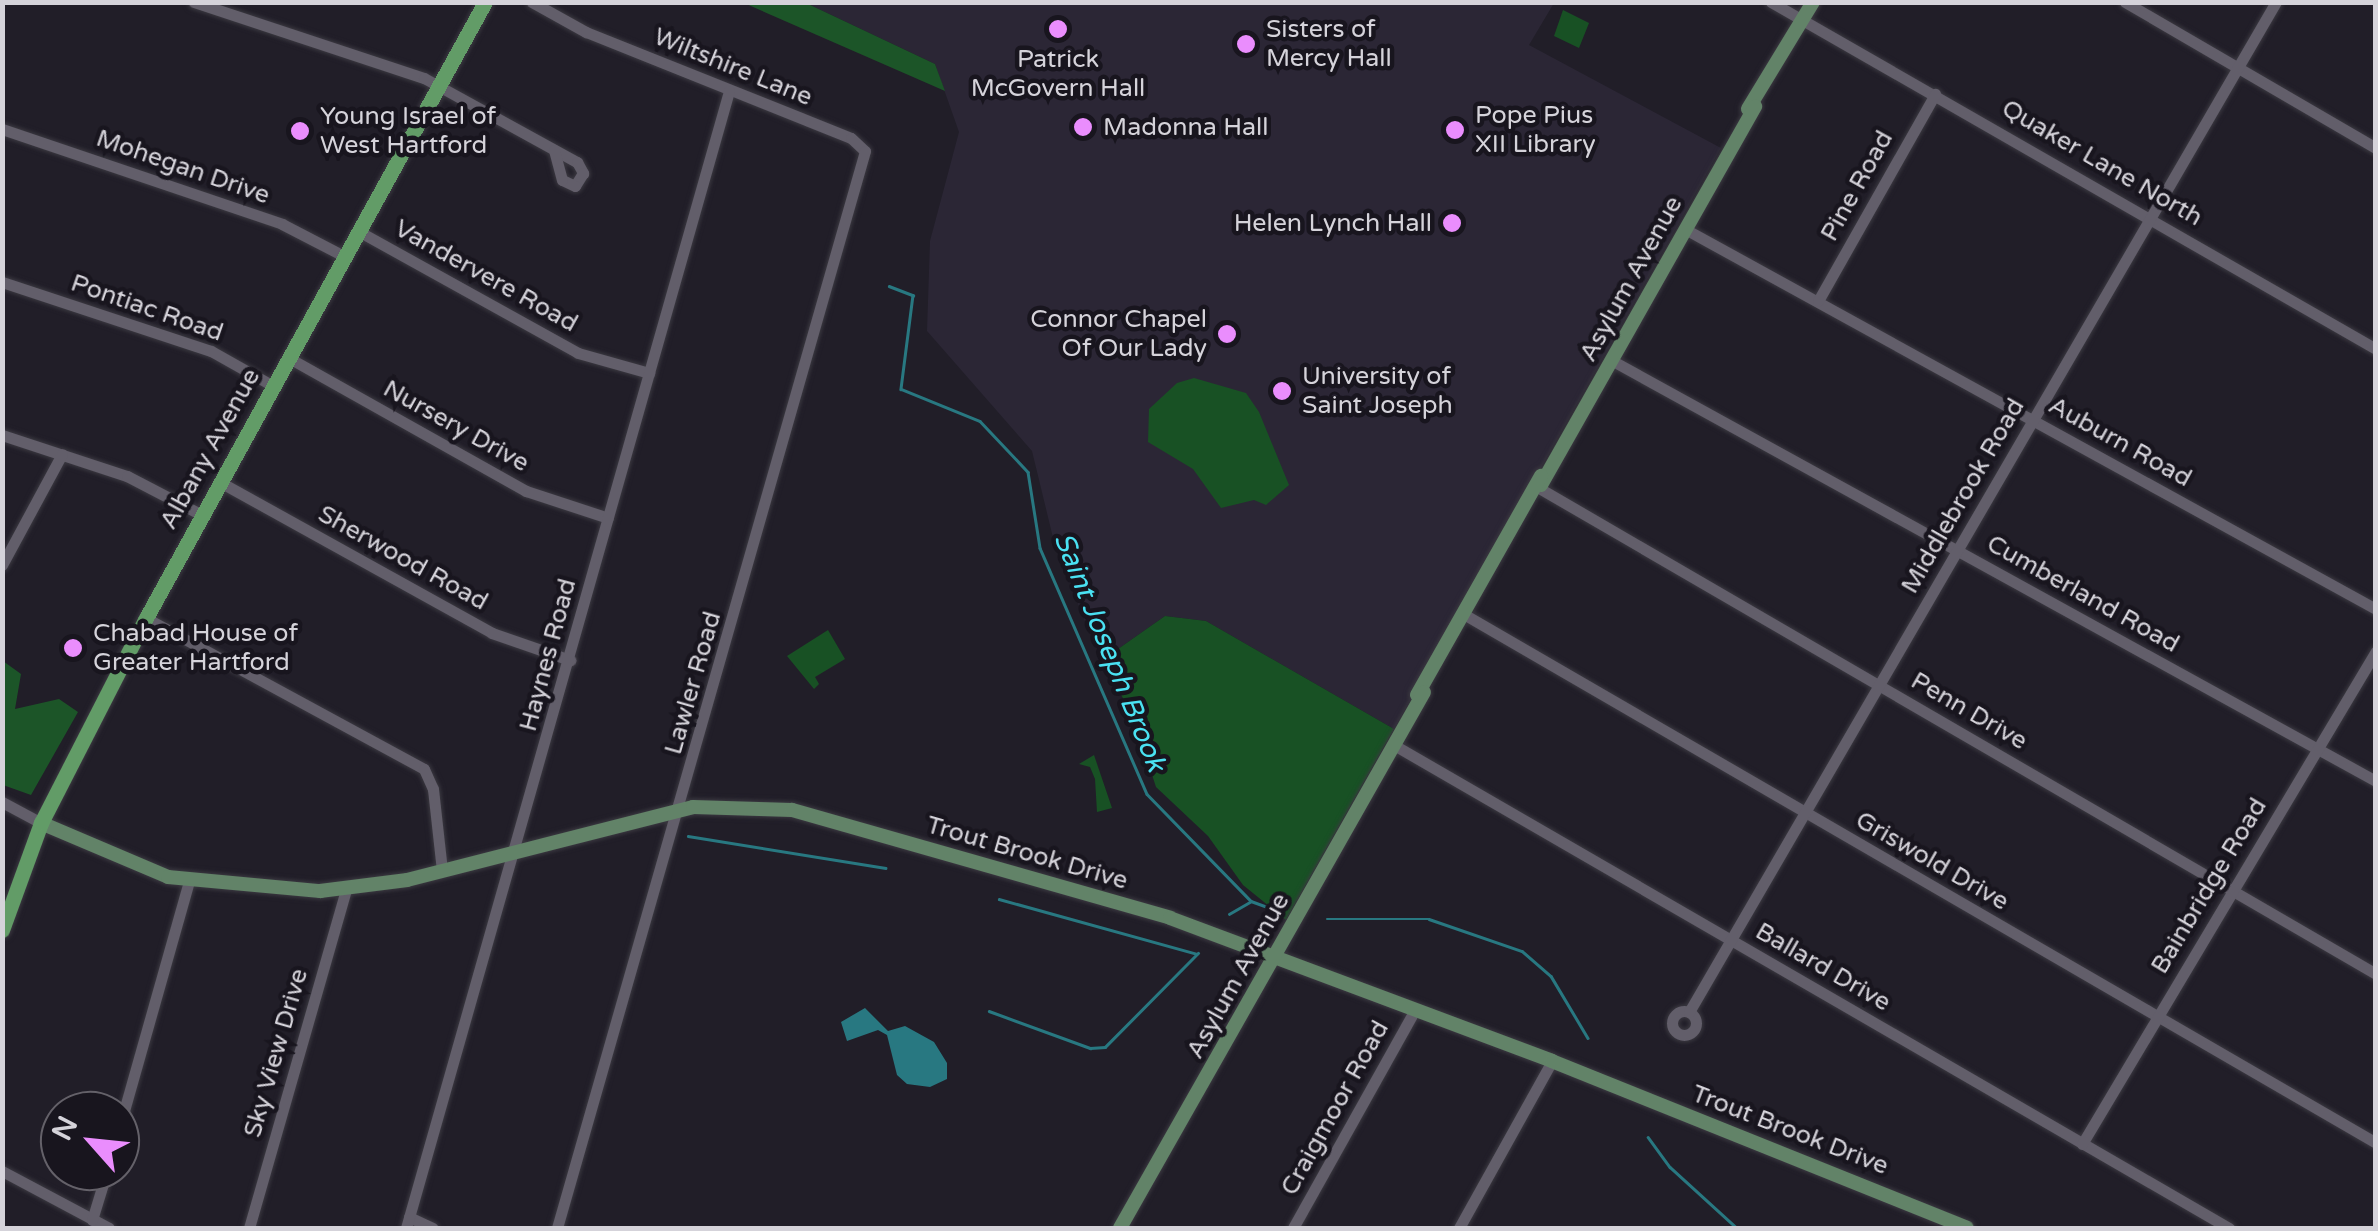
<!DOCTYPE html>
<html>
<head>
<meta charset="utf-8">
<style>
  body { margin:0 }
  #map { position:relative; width:2378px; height:1231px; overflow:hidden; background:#211e28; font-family:"Varela Round",sans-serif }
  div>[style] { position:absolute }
  .built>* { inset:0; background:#2b2635 }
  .green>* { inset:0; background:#185124 }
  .forest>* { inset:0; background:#1c5528 }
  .water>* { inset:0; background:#287881 }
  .stream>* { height:2.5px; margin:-1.25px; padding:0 1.25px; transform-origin:1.25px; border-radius:1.25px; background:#287881 }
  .roads { filter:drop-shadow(0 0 2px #3b3941) drop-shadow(0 0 2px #3b3941) }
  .minor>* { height:11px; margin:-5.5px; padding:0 5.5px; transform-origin:5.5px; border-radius:5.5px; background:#625e6a }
  .minor>.ring { margin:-5.5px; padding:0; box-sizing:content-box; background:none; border:11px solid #625e6a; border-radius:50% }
  .major>* { height:14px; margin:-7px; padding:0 7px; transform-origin:7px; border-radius:7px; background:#628368 }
  .highway>* { height:15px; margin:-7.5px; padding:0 7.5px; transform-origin:7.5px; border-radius:7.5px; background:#629c67 }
  .dots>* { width:28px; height:28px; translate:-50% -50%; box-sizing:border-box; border:5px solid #18151e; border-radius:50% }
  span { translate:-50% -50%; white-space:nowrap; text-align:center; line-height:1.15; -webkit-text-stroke:9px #18151e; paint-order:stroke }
  .poi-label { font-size:25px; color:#d5d3da }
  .left { translate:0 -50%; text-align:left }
  .right { translate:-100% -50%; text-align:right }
  .street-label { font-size:25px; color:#d5d3da }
  .water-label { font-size:28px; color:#4ae1f2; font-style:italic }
  .frame { position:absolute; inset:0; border:5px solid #d5d3da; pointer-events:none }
  .north { position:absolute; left:40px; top:1091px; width:100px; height:100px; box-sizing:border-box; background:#18151e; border:2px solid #646169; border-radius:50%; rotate:297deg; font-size:28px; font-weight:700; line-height:40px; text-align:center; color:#d5d3da }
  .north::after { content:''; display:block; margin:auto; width:35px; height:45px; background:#ea8dfd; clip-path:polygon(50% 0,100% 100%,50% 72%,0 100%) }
</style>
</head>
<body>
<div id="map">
  <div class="built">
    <div style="clip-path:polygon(806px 3px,1554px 3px,1529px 45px,1721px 148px,1394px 729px,1206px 621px,1165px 616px,1101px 661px,1055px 546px,1032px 451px,927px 331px,930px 241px,959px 132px,935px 64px)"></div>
  </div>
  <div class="green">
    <div style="clip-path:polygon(1563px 10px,1589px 23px,1579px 48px,1554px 36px)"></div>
    <div style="clip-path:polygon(1194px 378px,1246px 393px,1259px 412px,1289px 485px,1266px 505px,1254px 500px,1221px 508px,1193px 469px,1148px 442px,1149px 409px,1177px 383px)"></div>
    <div style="clip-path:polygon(1165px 616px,1206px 621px,1394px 729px,1286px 920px,1243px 885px,1208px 836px,1156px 787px,1136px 726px,1124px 720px,1130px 710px,1101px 661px)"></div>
    <div style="clip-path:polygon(828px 630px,845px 659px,815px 677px,819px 684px,814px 689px,787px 656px)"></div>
    <div style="clip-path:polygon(1094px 755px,1112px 808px,1097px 812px,1095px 779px,1090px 767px,1079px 764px)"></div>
  </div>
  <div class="forest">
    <div style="clip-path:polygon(744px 3px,806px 3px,935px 64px,945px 91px)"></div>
    <div style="clip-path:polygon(3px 661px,21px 674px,15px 709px,59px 699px,78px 712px,31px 795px,3px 785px)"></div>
  </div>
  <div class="water">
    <div style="clip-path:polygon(865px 1008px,888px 1031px,905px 1026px,934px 1042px,947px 1063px,947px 1079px,930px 1087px,907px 1084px,897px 1075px,887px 1035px,878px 1030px,847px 1041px,841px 1022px)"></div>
  </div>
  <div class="stream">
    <div style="left:889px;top:286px;width:26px;rotate:21deg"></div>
    <div style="left:913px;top:295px;width:95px;rotate:97.3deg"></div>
    <div style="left:901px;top:389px;width:85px;rotate:22.1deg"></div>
    <div style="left:980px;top:421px;width:70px;rotate:46.7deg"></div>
    <div style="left:1028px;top:472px;width:77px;rotate:81deg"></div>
    <div style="left:1040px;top:548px;width:268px;rotate:66.5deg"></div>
    <div style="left:1147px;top:794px;width:149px;rotate:45.8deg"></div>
    <div style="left:1251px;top:901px;width:32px;rotate:20deg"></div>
    <div style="left:688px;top:836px;width:200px;rotate:9.2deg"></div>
    <div style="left:999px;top:899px;width:205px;rotate:15.5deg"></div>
    <div style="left:1229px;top:914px;width:24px;rotate:-30deg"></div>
    <div style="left:1327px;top:919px;width:102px"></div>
    <div style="left:1429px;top:919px;width:98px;rotate:19deg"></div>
    <div style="left:1522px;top:951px;width:38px;rotate:41deg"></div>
    <div style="left:1551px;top:976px;width:72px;rotate:59.2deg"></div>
    <div style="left:989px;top:1011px;width:108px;rotate:20.1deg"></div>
    <div style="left:1090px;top:1048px;width:15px;rotate:-4deg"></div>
    <div style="left:1105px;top:1047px;width:132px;rotate:-45.3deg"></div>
    <div style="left:1648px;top:1137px;width:37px;rotate:54deg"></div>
    <div style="left:1670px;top:1167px;width:91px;rotate:42.3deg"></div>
  </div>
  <div class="roads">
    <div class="minor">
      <div style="left:194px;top:2px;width:242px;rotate:18.3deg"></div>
      <div style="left:424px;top:78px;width:175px;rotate:28.8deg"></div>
      <div style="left:577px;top:162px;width:13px;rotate:61deg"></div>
      <div style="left:583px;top:173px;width:15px;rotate:122deg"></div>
      <div style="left:575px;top:186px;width:14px;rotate:-155deg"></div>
      <div style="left:562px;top:180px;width:31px;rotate:-105deg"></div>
      <div style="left:532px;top:2px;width:62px;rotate:29.1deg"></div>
      <div style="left:586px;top:32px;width:285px;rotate:21.8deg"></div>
      <div style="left:851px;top:138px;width:19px;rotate:43deg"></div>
      <div style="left:865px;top:151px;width:1120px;rotate:105.96deg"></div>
      <div style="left:1771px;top:2px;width:697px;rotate:29.84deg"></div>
      <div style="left:2125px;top:2px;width:290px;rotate:30.2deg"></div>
      <div style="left:2px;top:129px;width:296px;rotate:18.7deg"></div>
      <div style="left:282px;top:224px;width:72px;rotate:27.3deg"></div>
      <div style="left:1685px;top:229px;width:789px;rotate:28.81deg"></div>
      <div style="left:360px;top:232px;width:249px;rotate:29deg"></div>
      <div style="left:578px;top:353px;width:74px;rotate:15.7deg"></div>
      <div style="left:2px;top:282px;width:220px;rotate:18.3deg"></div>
      <div style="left:211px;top:351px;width:71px;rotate:29.4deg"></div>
      <div style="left:1818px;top:301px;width:238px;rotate:-60.5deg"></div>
      <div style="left:289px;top:358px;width:272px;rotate:29.3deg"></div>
      <div style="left:526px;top:491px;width:86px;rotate:18.2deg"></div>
      <div style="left:1611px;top:360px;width:873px;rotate:28.83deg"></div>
      <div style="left:2px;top:435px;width:132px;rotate:18.2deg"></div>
      <div style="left:127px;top:476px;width:85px;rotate:27.5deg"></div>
      <div style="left:220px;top:482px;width:311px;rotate:29deg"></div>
      <div style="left:492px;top:633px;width:83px;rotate:19.1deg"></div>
      <div style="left:1539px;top:488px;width:968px;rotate:30.14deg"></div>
      <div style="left:2px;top:565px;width:126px;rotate:-61.6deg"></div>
      <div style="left:1467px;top:616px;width:1051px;rotate:30.1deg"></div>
      <div style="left:146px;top:618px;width:316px;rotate:28.5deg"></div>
      <div style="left:424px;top:769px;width:22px;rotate:66deg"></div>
      <div style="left:433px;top:789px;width:82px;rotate:83.7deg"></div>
      <div style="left:1394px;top:745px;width:965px;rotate:30.05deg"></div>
      <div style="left:2px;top:802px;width:44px;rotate:28.3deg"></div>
      <div class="ring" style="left:1672px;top:1011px;width:13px;height:13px"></div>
      <div style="left:1689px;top:1012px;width:1168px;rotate:-59.84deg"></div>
      <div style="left:120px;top:1125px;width:254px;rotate:-74.2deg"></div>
      <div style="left:2082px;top:1144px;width:574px;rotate:-59.19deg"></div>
      <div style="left:2px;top:1171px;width:121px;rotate:28deg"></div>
      <div style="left:409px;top:1217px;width:26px;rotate:25deg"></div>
      <div style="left:92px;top:1220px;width:51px;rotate:-73deg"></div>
      <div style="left:249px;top:1228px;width:352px;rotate:-74deg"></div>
      <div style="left:406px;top:1228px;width:1182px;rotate:-74.14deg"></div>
      <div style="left:1293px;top:1228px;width:250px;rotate:-60.8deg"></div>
      <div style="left:1459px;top:1228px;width:191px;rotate:-60.9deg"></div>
    </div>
    <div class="major">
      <div style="left:1748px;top:109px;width:125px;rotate:-58.7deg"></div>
      <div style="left:1541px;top:485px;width:435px;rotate:-60.5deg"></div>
      <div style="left:1417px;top:695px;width:252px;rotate:-60.5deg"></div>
      <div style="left:41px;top:823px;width:138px;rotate:23deg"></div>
      <div style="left:168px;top:877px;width:153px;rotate:5.3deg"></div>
      <div style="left:320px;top:891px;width:88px;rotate:-7.2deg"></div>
      <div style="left:407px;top:880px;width:295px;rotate:-14.3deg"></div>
      <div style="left:693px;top:807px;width:99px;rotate:1.7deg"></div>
      <div style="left:792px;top:810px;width:393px;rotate:15.9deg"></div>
      <div style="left:1170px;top:918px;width:408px;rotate:20.5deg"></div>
      <div style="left:1552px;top:1061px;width:447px;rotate:21.9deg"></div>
      <div style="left:1120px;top:1228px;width:616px;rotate:-60.44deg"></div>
    </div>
    <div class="highway">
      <div style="left:2px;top:930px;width:114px;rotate:-70deg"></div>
      <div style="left:41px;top:823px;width:230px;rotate:-62.9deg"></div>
      <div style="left:146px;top:618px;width:703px;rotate:-61.17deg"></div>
    </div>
  </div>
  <div class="dots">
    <div style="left:1058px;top:29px;background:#ea8dfd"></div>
    <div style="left:1246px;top:44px;background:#ea8dfd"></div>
    <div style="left:1083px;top:127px;background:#ea8dfd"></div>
    <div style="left:1455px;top:130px;background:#ea8dfd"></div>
    <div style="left:300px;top:131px;background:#ea8dfd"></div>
    <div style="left:1452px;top:223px;background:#ea8dfd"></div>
    <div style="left:1227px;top:334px;background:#ea8dfd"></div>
    <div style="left:1282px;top:391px;background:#ea8dfd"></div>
    <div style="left:73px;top:648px;background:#ea8dfd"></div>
  </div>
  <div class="poi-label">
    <span class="left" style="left:1266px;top:44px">Sisters of<br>Mercy Hall</span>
    <span style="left:1058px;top:74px">Patrick<br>McGovern Hall</span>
    <span class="left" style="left:1475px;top:130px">Pope Pius<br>XII Library</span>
    <span class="left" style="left:320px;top:131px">Young Israel of<br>West Hartford</span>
    <span class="left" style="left:1103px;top:127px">Madonna Hall</span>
    <span class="right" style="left:1432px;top:223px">Helen Lynch Hall</span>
    <span class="right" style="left:1207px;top:334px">Connor Chapel<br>Of Our Lady</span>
    <span class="left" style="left:1302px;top:391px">University of<br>Saint Joseph</span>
    <span class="left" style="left:93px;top:648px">Chabad House of<br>Greater Hartford</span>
  </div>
  <div class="street-label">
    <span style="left:733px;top:67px;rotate:22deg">Wiltshire Lane</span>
    <span style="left:2102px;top:163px;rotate:30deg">Quaker Lane North</span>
    <span style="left:183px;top:167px;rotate:19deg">Mohegan Drive</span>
    <span style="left:1857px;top:186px;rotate:-61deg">Pine Road</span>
    <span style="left:486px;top:276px;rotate:29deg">Vandervere Road</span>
    <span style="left:1631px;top:279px;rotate:-61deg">Asylum Avenue</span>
    <span style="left:147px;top:308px;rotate:19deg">Pontiac Road</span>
    <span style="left:456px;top:426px;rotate:29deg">Nursery Drive</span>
    <span style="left:2120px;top:442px;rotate:29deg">Auburn Road</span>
    <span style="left:210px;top:449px;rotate:-61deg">Albany Avenue</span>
    <span style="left:1963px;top:496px;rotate:-60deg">Middlebrook Road</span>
    <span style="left:403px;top:558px;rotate:29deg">Sherwood Road</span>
    <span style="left:2083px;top:594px;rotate:29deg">Cumberland Road</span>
    <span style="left:548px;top:655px;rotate:-75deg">Haynes Road</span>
    <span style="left:693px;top:683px;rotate:-74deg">Lawler Road</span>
    <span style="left:1969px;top:711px;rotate:30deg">Penn Drive</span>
    <span style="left:1027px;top:853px;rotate:16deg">Trout Brook Drive</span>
    <span style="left:1932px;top:861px;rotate:30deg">Griswold Drive</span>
    <span style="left:2209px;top:886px;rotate:-59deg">Bainbridge Road</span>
    <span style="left:1823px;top:967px;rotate:30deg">Ballard Drive</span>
    <span style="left:1238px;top:976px;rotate:-61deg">Asylum Avenue</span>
    <span style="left:276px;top:1053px;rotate:-74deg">Sky View Drive</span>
    <span style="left:1335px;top:1108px;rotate:-61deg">Craigmoor Road</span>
    <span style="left:1790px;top:1130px;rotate:21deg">Trout Brook Drive</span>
  </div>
  <div class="water-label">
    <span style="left:1110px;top:652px;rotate:68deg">Saint Joseph Brook</span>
  </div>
  <div class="frame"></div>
  <div class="north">N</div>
</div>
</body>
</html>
